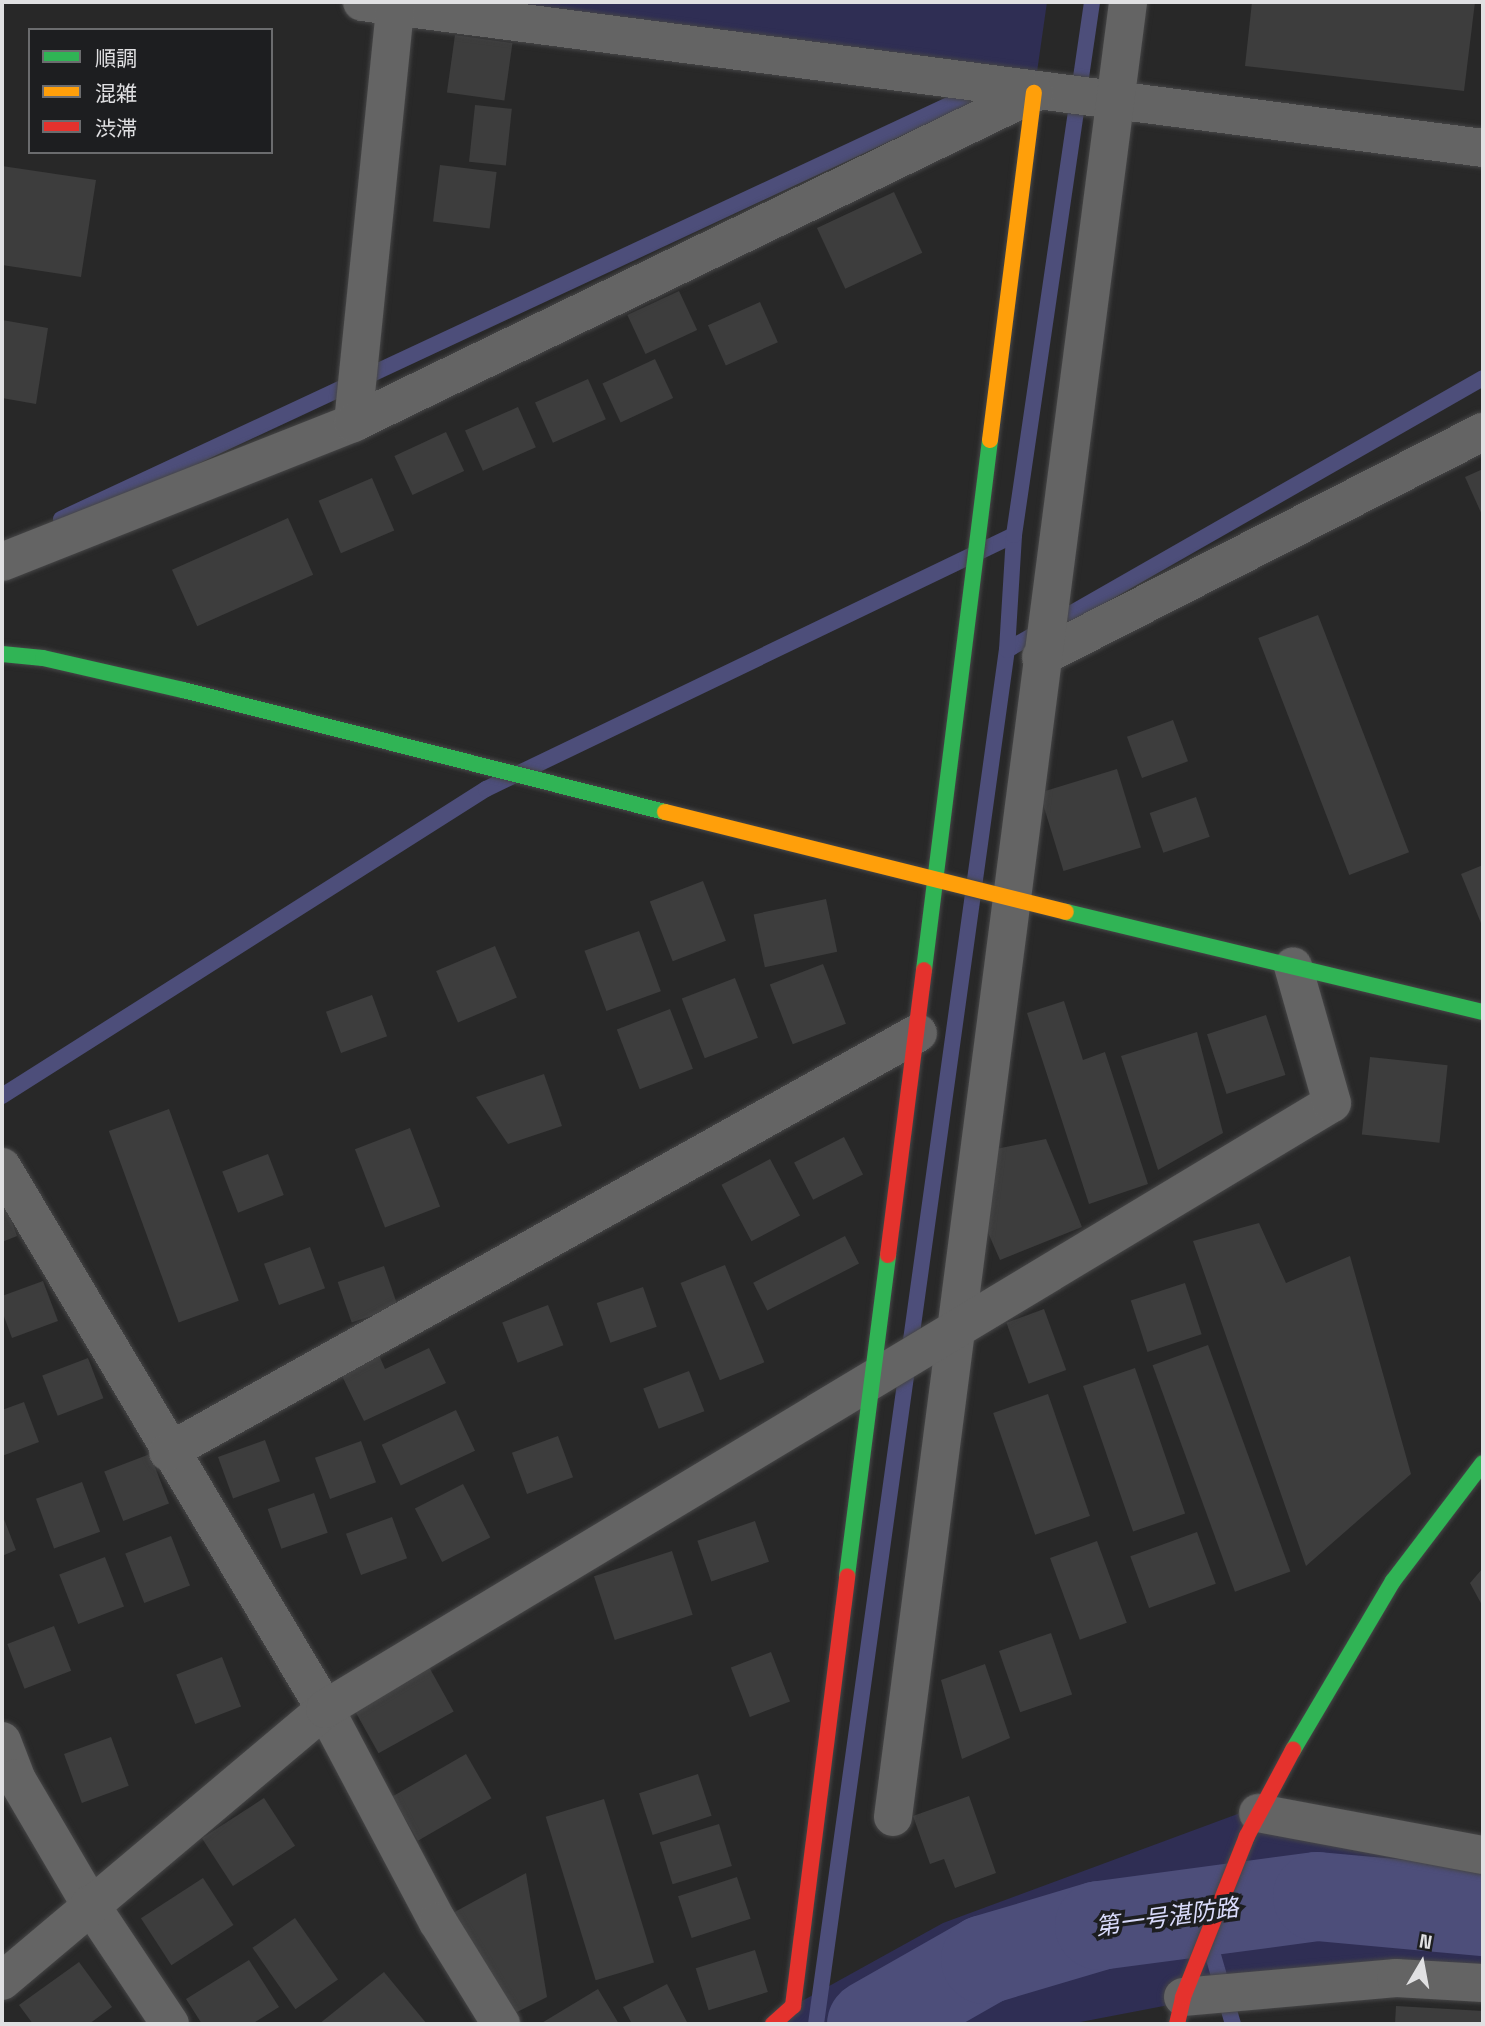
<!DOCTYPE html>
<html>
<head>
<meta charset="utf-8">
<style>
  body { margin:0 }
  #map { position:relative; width:1485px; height:2026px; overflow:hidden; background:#282828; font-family:"Space Grotesk","Noto Sans JP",sans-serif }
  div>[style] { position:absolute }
  .green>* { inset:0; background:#2f2e54 }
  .stream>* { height:16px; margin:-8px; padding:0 8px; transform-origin:8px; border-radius:8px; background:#4d4e7a }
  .river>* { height:89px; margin:-44.5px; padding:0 44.5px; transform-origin:44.5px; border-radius:44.5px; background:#4d4e7a }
  .building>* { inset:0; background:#3d3d3d; transform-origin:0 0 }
  .roads { filter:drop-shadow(0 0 2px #464647) drop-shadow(0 0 2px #464647) }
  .street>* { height:38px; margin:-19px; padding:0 19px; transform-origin:19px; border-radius:19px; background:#646464 }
  .fast>* { height:16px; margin:-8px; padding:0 8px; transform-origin:8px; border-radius:8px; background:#30b455 }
  .slow>* { height:16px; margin:-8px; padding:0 8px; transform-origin:8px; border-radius:8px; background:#ff9f0a }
  .jam>* { height:16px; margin:-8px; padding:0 8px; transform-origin:8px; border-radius:8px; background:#e5322d }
  span { translate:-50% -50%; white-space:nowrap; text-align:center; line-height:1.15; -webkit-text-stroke:7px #1d1e20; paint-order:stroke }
  .water-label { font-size:24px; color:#d9dbfb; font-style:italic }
  .frame { position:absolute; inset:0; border:4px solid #e0e0e2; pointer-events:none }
  .legend { position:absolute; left:28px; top:28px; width:245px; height:126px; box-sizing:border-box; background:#1d1e20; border:2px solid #6b6c6e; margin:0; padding:9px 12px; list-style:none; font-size:21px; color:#e0e0e2 }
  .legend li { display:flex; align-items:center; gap:14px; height:35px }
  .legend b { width:35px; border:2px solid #6b6c6e }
  .north { position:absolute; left:1387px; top:1928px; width:70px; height:70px; -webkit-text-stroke:5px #1d1e20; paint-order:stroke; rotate:10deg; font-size:19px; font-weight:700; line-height:28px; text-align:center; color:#e0e0e2 }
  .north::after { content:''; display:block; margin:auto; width:24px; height:32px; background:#e0e0e2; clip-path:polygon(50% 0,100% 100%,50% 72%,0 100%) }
</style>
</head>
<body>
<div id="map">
  <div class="green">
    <div style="clip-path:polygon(486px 2px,1047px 2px,1034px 93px)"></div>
    <div style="clip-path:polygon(1243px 1812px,1483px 1855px,1483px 1983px,1195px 2000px,1070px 2024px,774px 2024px,793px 2006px,943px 1923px)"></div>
  </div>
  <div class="stream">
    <div style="left:61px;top:519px;width:986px;rotate:-25.01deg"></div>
    <div style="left:955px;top:102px;width:34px;rotate:3deg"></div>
    <div style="left:1007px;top:650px;width:548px;rotate:-29.74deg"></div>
    <div style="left:2px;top:1096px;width:573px;rotate:-32.39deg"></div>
    <div style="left:486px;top:789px;width:586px;rotate:-25.69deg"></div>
    <div style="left:1210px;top:1945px;width:82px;rotate:73.8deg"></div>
    <div style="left:816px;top:2024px;width:1387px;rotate:-82.09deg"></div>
    <div style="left:1007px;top:650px;width:115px;rotate:-86.5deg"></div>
    <div style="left:1014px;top:535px;width:539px;rotate:-81.67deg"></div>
  </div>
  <div class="river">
    <div style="left:871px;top:2024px;width:131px;rotate:-29.7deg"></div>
    <div style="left:985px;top:1959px;width:119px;rotate:-16.6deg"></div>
    <div style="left:1099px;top:1925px;width:220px;rotate:-7.6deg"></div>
    <div style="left:1317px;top:1896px;width:167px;rotate:5.2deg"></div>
  </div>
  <div class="building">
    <div style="clip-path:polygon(1252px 2px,1475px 2px,1464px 91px,1245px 66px)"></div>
    <div style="left:455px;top:35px;width:58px;height:58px;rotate:8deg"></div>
    <div style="left:475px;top:105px;width:37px;height:57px;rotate:6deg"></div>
    <div style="left:440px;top:165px;width:57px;height:57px;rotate:7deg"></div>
    <div style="clip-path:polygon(2px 166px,96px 180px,81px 277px,2px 265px)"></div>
    <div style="left:894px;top:192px;width:67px;height:85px;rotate:65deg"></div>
    <div style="left:679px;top:291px;width:43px;height:57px;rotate:65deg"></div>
    <div style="left:760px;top:302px;width:44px;height:57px;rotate:66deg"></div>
    <div style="clip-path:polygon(2px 320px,48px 328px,36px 404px,2px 398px)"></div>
    <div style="left:655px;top:359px;width:43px;height:58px;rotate:65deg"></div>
    <div style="left:588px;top:379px;width:44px;height:58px;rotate:66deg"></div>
    <div style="left:518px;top:407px;width:44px;height:58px;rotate:66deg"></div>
    <div style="left:446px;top:432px;width:43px;height:57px;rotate:65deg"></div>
    <div style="clip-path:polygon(1483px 469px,1483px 517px,1465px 477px)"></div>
    <div style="left:372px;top:478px;width:57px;height:58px;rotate:67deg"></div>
    <div style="left:288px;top:518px;width:62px;height:127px;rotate:66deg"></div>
    <div style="left:1318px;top:615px;width:254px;height:64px;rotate:69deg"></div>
    <div style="left:1173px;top:720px;width:44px;height:49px;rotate:70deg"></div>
    <div style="left:1117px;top:769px;width:82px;height:81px;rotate:73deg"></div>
    <div style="left:1196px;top:797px;width:42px;height:49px;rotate:71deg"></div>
    <div style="clip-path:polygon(1483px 865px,1483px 928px,1461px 874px)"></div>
    <div style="left:703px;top:881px;width:64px;height:57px;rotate:69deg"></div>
    <div style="left:826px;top:899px;width:54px;height:74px;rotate:78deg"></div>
    <div style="left:639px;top:931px;width:64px;height:58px;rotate:70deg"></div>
    <div style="left:495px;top:946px;width:56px;height:64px;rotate:67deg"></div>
    <div style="left:823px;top:964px;width:64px;height:57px;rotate:69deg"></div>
    <div style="left:735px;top:978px;width:64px;height:57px;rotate:69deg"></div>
    <div style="left:372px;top:995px;width:44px;height:49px;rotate:70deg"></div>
    <div style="clip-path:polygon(1064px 1001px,1083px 1060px,1105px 1052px,1148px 1184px,1089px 1204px,1027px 1013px)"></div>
    <div style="left:670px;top:1009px;width:64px;height:57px;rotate:69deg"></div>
    <div style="left:1266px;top:1015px;width:63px;height:62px;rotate:72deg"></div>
    <div style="clip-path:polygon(1197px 1032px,1223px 1133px,1158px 1170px,1121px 1056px)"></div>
    <div style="left:1370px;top:1057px;width:78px;height:78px;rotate:6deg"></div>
    <div style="clip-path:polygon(544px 1074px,562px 1126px,508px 1144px,476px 1097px)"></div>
    <div style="left:169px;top:1109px;width:204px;height:64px;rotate:70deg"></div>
    <div style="left:410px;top:1128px;width:84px;height:59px;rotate:69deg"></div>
    <div style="left:844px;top:1137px;width:42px;height:56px;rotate:63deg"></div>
    <div style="clip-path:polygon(1046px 1139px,1082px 1227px,1000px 1260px,983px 1221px,996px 1149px)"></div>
    <div style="left:268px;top:1154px;width:44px;height:49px;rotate:69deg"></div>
    <div style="left:770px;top:1159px;width:64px;height:55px;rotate:62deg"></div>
    <div style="clip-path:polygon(2px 1194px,17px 1236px,2px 1242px)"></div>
    <div style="clip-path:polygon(1259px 1223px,1286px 1283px,1350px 1256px,1411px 1474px,1306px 1566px,1193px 1241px)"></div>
    <div style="left:845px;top:1236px;width:31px;height:103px;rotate:63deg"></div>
    <div style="left:310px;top:1247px;width:44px;height:49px;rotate:70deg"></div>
    <div style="left:725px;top:1265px;width:105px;height:48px;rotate:68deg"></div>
    <div style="left:384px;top:1266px;width:43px;height:49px;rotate:71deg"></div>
    <div style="clip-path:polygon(43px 1281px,58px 1321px,12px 1338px,2px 1311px,2px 1296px)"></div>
    <div style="left:1185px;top:1283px;width:54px;height:57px;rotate:72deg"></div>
    <div style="left:643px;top:1287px;width:42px;height:49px;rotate:71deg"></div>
    <div style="left:548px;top:1305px;width:43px;height:49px;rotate:69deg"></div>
    <div style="left:1044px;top:1309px;width:65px;height:40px;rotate:70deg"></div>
    <div style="left:1208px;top:1345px;width:241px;height:59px;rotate:70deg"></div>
    <div style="clip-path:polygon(429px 1348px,446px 1383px,364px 1421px,340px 1372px,378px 1353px,385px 1369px)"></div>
    <div style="left:88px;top:1358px;width:43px;height:49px;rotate:69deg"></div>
    <div style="left:1135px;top:1368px;width:154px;height:55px;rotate:71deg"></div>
    <div style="left:689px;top:1371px;width:43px;height:49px;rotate:69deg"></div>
    <div style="left:1048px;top:1394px;width:129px;height:58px;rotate:71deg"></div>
    <div style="clip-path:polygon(24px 1402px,39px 1442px,2px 1456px,2px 1410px)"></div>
    <div style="left:456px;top:1410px;width:45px;height:82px;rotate:65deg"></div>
    <div style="left:558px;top:1436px;width:44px;height:49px;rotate:70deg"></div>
    <div style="left:265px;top:1440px;width:44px;height:50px;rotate:70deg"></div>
    <div style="left:361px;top:1441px;width:44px;height:49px;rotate:70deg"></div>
    <div style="left:150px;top:1454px;width:53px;height:49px;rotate:69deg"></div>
    <div style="left:82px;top:1482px;width:53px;height:49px;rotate:70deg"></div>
    <div style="left:463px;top:1484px;width:60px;height:54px;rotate:63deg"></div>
    <div style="left:314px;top:1493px;width:42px;height:49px;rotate:71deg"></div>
    <div style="clip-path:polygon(2px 1514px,16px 1550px,2px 1556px)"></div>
    <div style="left:392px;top:1517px;width:44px;height:49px;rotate:70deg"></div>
    <div style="left:755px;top:1521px;width:43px;height:61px;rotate:71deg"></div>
    <div style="left:1197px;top:1532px;width:55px;height:71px;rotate:70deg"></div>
    <div style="left:171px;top:1536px;width:53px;height:49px;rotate:69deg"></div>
    <div style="left:1097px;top:1541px;width:87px;height:50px;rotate:70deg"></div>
    <div style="left:672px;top:1551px;width:67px;height:82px;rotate:72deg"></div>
    <div style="left:105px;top:1557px;width:53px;height:49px;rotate:69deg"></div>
    <div style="clip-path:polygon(1483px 1568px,1483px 1607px,1470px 1583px)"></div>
    <div style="left:54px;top:1626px;width:48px;height:50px;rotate:69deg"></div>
    <div style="left:1051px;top:1633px;width:65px;height:55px;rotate:71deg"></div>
    <div style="left:771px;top:1652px;width:53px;height:43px;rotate:69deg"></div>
    <div style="left:222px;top:1657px;width:53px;height:49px;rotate:69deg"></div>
    <div style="clip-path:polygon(985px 1664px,1010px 1738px,962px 1759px,941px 1680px)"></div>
    <div style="left:429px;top:1667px;width:51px;height:86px;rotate:61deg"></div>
    <div style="left:111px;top:1737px;width:52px;height:50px;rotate:70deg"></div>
    <div style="left:466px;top:1754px;width:51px;height:85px;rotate:60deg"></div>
    <div style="left:698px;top:1774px;width:44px;height:62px;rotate:72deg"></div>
    <div style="clip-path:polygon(969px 1796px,996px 1873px,955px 1888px,944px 1859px,930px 1864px,913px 1816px)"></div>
    <div style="left:264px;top:1798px;width:57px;height:74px;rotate:57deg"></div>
    <div style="left:604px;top:1799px;width:171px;height:61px;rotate:73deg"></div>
    <div style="left:719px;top:1824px;width:44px;height:62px;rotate:73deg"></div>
    <div style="clip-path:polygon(526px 1873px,547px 1997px,509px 2016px,451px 1914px)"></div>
    <div style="left:737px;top:1877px;width:44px;height:62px;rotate:72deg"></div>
    <div style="left:203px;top:1878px;width:56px;height:74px;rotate:57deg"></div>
    <div style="left:295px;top:1918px;width:75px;height:52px;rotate:55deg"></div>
    <div style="left:755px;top:1950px;width:44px;height:62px;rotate:73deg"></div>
    <div style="clip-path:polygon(249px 1960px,279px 2007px,252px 2024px,202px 2024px,186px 1999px)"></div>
    <div style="clip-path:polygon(79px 1962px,112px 2007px,89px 2024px,33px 2024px,19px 2005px)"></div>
    <div style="clip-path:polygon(384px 1972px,427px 2024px,319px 2024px)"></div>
    <div style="clip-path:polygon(667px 1984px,688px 2024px,632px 2024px,623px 2007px)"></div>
    <div style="clip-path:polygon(598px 1989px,619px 2024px,540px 2024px)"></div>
    <div style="clip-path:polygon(1396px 2006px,1483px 2011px,1483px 2024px,1395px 2024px)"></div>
  </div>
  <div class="roads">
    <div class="street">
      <div style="left:362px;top:2px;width:1130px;rotate:7.42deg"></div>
      <div style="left:353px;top:423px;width:423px;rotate:-84.2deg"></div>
      <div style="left:2px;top:562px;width:378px;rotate:-21.6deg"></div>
      <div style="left:353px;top:423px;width:757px;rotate:-25.85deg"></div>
      <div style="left:1041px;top:657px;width:496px;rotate:-27deg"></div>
      <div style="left:2px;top:1167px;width:631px;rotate:59.21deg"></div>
      <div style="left:325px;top:1709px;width:241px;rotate:62.1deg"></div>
      <div style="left:438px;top:1922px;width:120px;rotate:58.3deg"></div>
      <div style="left:168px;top:1452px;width:859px;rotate:-29.19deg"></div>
      <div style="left:2px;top:1741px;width:40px;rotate:69deg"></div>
      <div style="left:16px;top:1778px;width:146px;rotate:59.6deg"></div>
      <div style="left:90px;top:1904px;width:144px;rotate:56.3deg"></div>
      <div style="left:1258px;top:1813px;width:229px;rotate:10.6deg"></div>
      <div style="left:893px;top:1817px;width:1830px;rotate:-82.62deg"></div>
      <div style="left:2px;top:1981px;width:422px;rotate:-40.1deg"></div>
      <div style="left:325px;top:1709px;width:1175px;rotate:-31.04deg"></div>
      <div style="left:1332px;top:1103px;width:142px;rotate:-105.9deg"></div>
      <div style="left:1183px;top:1997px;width:214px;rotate:-5.1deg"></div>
      <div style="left:1396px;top:1978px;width:87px;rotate:3.3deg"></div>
    </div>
    <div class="fast">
      <div style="left:2px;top:654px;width:41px;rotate:5.6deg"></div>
      <div style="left:43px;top:658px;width:144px;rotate:12.9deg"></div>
      <div style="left:183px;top:690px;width:497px;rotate:14.2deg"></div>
      <div style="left:1066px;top:912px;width:429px;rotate:13.5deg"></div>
      <div style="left:924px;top:970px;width:534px;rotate:-82.9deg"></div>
      <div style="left:847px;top:1576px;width:324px;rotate:-82.7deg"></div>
      <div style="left:1293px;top:1750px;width:196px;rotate:-59.4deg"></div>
      <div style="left:1393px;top:1581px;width:148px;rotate:-52.7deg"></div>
    </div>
    <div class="slow">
      <div style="left:990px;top:440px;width:350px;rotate:-82.8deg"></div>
      <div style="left:665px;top:812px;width:413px;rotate:14deg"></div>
    </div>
    <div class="jam">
      <div style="left:888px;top:1255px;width:287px;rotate:-82.8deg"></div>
      <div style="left:773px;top:2024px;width:27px;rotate:-42deg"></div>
      <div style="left:793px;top:2006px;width:433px;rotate:-82.8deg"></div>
      <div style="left:1177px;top:2024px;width:28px;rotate:-77deg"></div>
      <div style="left:1183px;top:1997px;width:173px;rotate:-68.3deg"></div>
      <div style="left:1247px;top:1836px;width:98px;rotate:-61.9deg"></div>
    </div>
  </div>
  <div class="water-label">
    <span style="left:1167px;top:1917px;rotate:-8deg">第一号湛防路</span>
  </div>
  <div class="frame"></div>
  <ul class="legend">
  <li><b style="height:9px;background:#30b455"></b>順調</li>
  <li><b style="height:9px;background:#ff9f0a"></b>混雑</li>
  <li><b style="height:9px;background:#e5322d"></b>渋滞</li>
  </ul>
  <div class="north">N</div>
</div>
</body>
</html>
